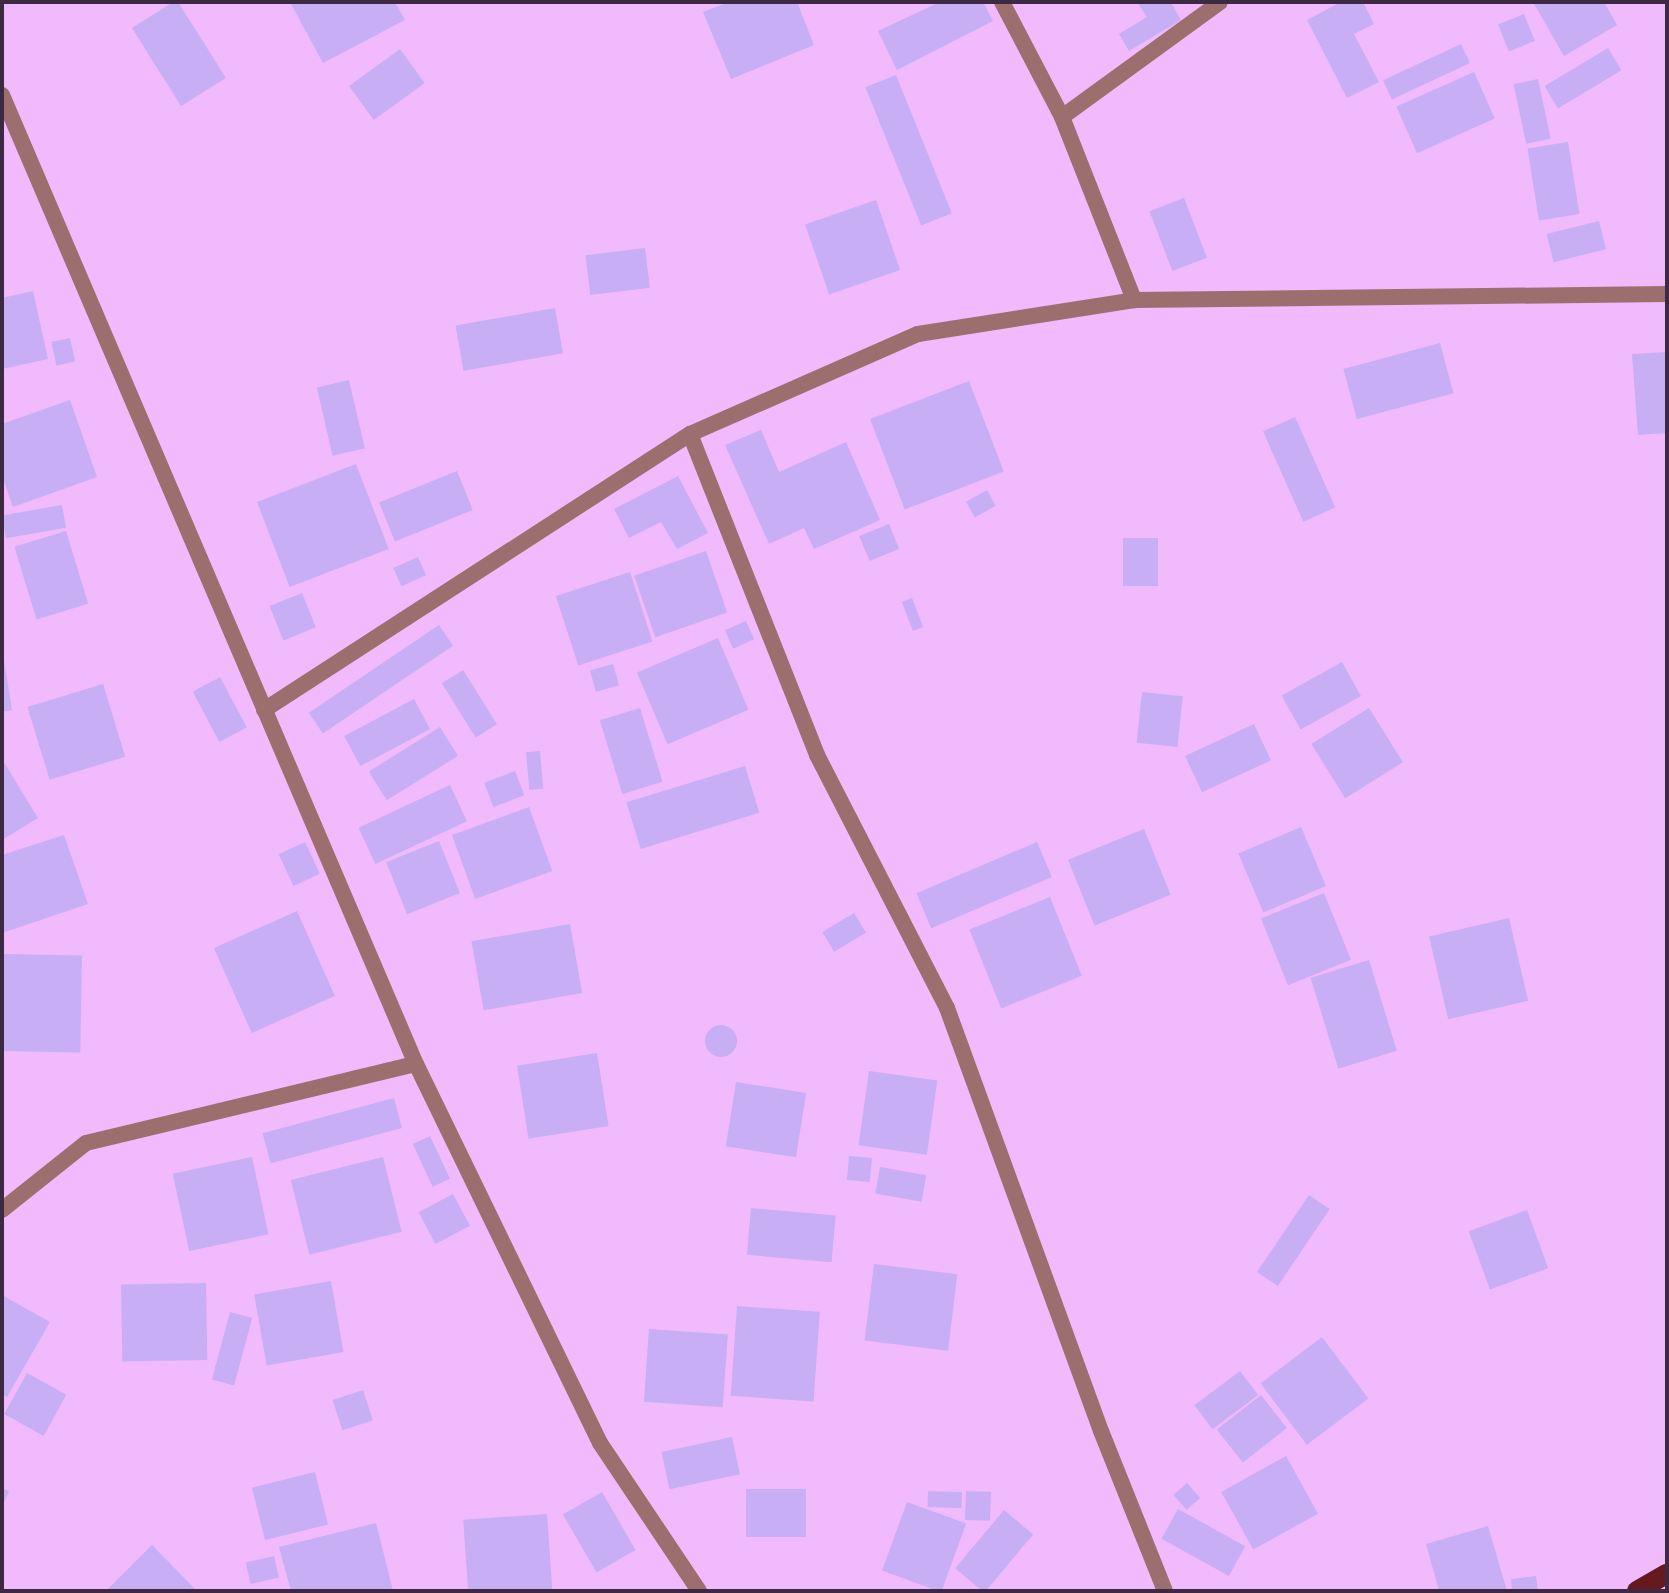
<!DOCTYPE html>
<html>
<head>
<meta charset="utf-8">
<style>
  body { margin:0 }
  #map { position:relative; width:1669px; height:1593px; overflow:hidden; background:#f1bafd; font-family:"Varela Round",sans-serif }
  div>[style] { position:absolute }
  .building>* { inset:0; background:#c7aef5; transform-origin:0 0 }
  .round { border-radius:50% }
  .minor>* { height:16px; margin:-8px; padding:0 8px; transform-origin:8px; border-radius:8px; background:#9c6f6e }
  .primary>* { height:20px; margin:-10px; padding:0 10px; transform-origin:10px; border-radius:10px; background:#651a20 }
  span { translate:-50% -50%; white-space:nowrap; text-align:center; line-height:1.15; -webkit-text-stroke:6px #f2d1f9; paint-order:stroke }
  .frame { position:absolute; inset:0; border:4px solid #3e2943; pointer-events:none }
</style>
</head>
<body>
<div id="map">
  <div class="building">
    <div style="clip-path:polygon(173px 2px,178px 2px,226px 78px,181px 106px,132px 28px)"></div>
    <div style="clip-path:polygon(290px 2px,395px 2px,405px 20px,323px 63px)"></div>
    <div style="clip-path:polygon(729px 2px,797px 2px,814px 45px,731px 79px,703px 12px)"></div>
    <div style="clip-path:polygon(940px 2px,983px 2px,993px 21px,897px 70px,878px 31px)"></div>
    <div style="clip-path:polygon(1137px 2px,1171px 2px,1181px 20px,1129px 51px,1119px 34px,1147px 17px)"></div>
    <div style="clip-path:polygon(1341px 2px,1363px 2px,1374px 24px,1354px 34px,1379px 82px,1347px 98px,1307px 20px)"></div>
    <div style="clip-path:polygon(1533px 2px,1604px 2px,1617px 25px,1564px 56px)"></div>
    <div style="left:1524px;top:14px;width:29px;height:28px;rotate:68deg"></div>
    <div style="left:1461px;top:44px;width:21px;height:86px;rotate:65deg"></div>
    <div style="left:1608px;top:48px;width:26px;height:74px;rotate:59deg"></div>
    <div style="left:400px;top:49px;width:42px;height:63px;rotate:54deg"></div>
    <div style="left:1474px;top:72px;width:51px;height:85px;rotate:66deg"></div>
    <div style="left:896px;top:75px;width:149px;height:33px;rotate:68deg"></div>
    <div style="left:1538px;top:79px;width:61px;height:25px;rotate:78deg"></div>
    <div style="left:1568px;top:142px;width:73px;height:41px;rotate:81deg"></div>
    <div style="left:1184px;top:198px;width:64px;height:37px;rotate:69deg"></div>
    <div style="left:876px;top:200px;width:74px;height:75px;rotate:71deg"></div>
    <div style="left:1599px;top:221px;width:29px;height:54px;rotate:76deg"></div>
    <div style="left:645px;top:248px;width:40px;height:60px;rotate:83deg"></div>
    <div style="clip-path:polygon(33px 291px,48px 359px,2px 369px,2px 298px)"></div>
    <div style="left:555px;top:308px;width:46px;height:101px;rotate:80deg"></div>
    <div style="left:70px;top:338px;width:24px;height:19px;rotate:78deg"></div>
    <div style="left:1440px;top:343px;width:52px;height:100px;rotate:75deg"></div>
    <div style="clip-path:polygon(1667px 352px,1667px 433px,1638px 435px,1632px 354px)"></div>
    <div style="left:349px;top:380px;width:70px;height:33px;rotate:77deg"></div>
    <div style="left:969px;top:381px;width:97px;height:106px;rotate:69deg"></div>
    <div style="clip-path:polygon(70px 400px,97px 477px,13px 507px,2px 476px,2px 424px)"></div>
    <div style="left:1295px;top:417px;width:99px;height:35px;rotate:66deg"></div>
    <div style="clip-path:polygon(761px 430px,779px 472px,846px 442px,880px 520px,814px 549px,804px 528px,769px 544px,725px 445px)"></div>
    <div style="left:356px;top:464px;width:91px;height:106px;rotate:69deg"></div>
    <div style="left:457px;top:471px;width:42px;height:84px;rotate:68deg"></div>
    <div style="clip-path:polygon(678px 476px,708px 533px,677px 549px,661px 522px,629px 538px,614px 509px)"></div>
    <div style="left:987px;top:490px;width:18px;height:24px;rotate:61deg"></div>
    <div style="left:62px;top:505px;width:23px;height:61px;rotate:80deg"></div>
    <div style="left:889px;top:524px;width:27px;height:32px;rotate:68deg"></div>
    <div style="left:66px;top:531px;width:76px;height:54px;rotate:73deg"></div>
    <div style="left:1123px;top:538px;width:35px;height:48px"></div>
    <div style="left:706px;top:551px;width:65px;height:76px;rotate:71deg"></div>
    <div style="left:418px;top:557px;width:20px;height:27px;rotate:66deg"></div>
    <div style="left:630px;top:572px;width:73px;height:78px;rotate:72deg"></div>
    <div style="left:302px;top:593px;width:37px;height:35px;rotate:68deg"></div>
    <div style="left:912px;top:598px;width:31px;height:11px;rotate:69deg"></div>
    <div style="left:746px;top:621px;width:20px;height:23px;rotate:66deg"></div>
    <div style="left:439px;top:625px;width:25px;height:157px;rotate:56deg"></div>
    <div style="left:718px;top:638px;width:78px;height:88px;rotate:67deg"></div>
    <div style="clip-path:polygon(4px 660px,12px 710px,2px 712px,2px 661px)"></div>
    <div style="left:1342px;top:662px;width:39px;height:69px;rotate:61deg"></div>
    <div style="left:613px;top:664px;width:22px;height:24px;rotate:74deg"></div>
    <div style="left:463px;top:670px;width:64px;height:25px;rotate:58deg"></div>
    <div style="left:220px;top:677px;width:57px;height:31px;rotate:62deg"></div>
    <div style="left:103px;top:684px;width:76px;height:79px;rotate:73deg"></div>
    <div style="left:1142px;top:692px;width:41px;height:51px;rotate:6deg"></div>
    <div style="left:414px;top:699px;width:34px;height:79px;rotate:62deg"></div>
    <div style="left:640px;top:708px;width:77px;height:42px;rotate:73deg"></div>
    <div style="left:1369px;top:708px;width:64px;height:68px;rotate:58deg"></div>
    <div style="left:1254px;top:724px;width:40px;height:76px;rotate:65deg"></div>
    <div style="left:440px;top:727px;width:34px;height:84px;rotate:58deg"></div>
    <div style="left:540px;top:751px;width:38px;height:14px;rotate:85deg"></div>
    <div style="clip-path:polygon(2px 759px,38px 818px,2px 840px)"></div>
    <div style="left:745px;top:766px;width:49px;height:124px;rotate:73deg"></div>
    <div style="left:515px;top:771px;width:26px;height:33px;rotate:69deg"></div>
    <div style="left:450px;top:785px;width:40px;height:101px;rotate:65deg"></div>
    <div style="left:529px;top:807px;width:68px;height:82px;rotate:70deg"></div>
    <div style="left:1301px;top:827px;width:64px;height:68px;rotate:67deg"></div>
    <div style="left:1144px;top:829px;width:71px;height:82px;rotate:68deg"></div>
    <div style="clip-path:polygon(64px 835px,88px 904px,2px 933px,2px 855px)"></div>
    <div style="left:439px;top:841px;width:56px;height:57px;rotate:68deg"></div>
    <div style="left:305px;top:842px;width:35px;height:29px;rotate:65deg"></div>
    <div style="left:1037px;top:842px;width:38px;height:131px;rotate:67deg"></div>
    <div style="left:1324px;top:893px;width:72px;height:68px;rotate:68deg"></div>
    <div style="left:1050px;top:897px;width:85px;height:87px;rotate:68deg"></div>
    <div style="left:297px;top:911px;width:93px;height:91px;rotate:66deg"></div>
    <div style="left:854px;top:913px;width:23px;height:37px;rotate:59deg"></div>
    <div style="left:1509px;top:918px;width:85px;height:82px;rotate:77deg"></div>
    <div style="left:570px;top:924px;width:70px;height:100px;rotate:80deg"></div>
    <div style="left:2px;top:954px;width:80px;height:97px;rotate:1deg"></div>
    <div style="left:1369px;top:960px;width:95px;height:61px;rotate:73deg"></div>
    <div class="round" style="left:705px;top:1025px;width:32px;height:32px"></div>
    <div style="left:597px;top:1053px;width:74px;height:81px;rotate:81deg"></div>
    <div style="left:869px;top:1071px;width:69px;height:75px;rotate:8deg"></div>
    <div style="left:736px;top:1082px;width:71px;height:65px;rotate:9deg"></div>
    <div style="left:394px;top:1098px;width:31px;height:136px;rotate:75deg"></div>
    <div style="left:430px;top:1136px;width:47px;height:19px;rotate:65deg"></div>
    <div style="left:849px;top:1156px;width:23px;height:24px;rotate:5deg"></div>
    <div style="left:252px;top:1157px;width:79px;height:81px;rotate:78deg"></div>
    <div style="left:383px;top:1157px;width:77px;height:95px;rotate:76deg"></div>
    <div style="left:880px;top:1167px;width:47px;height:27px;rotate:10deg"></div>
    <div style="left:453px;top:1194px;width:36px;height:39px;rotate:62deg"></div>
    <div style="left:1309px;top:1195px;width:25px;height:93px;rotate:34deg"></div>
    <div style="left:751px;top:1208px;width:85px;height:47px;rotate:5deg"></div>
    <div style="left:1527px;top:1210px;width:62px;height:62px;rotate:70deg"></div>
    <div style="left:874px;top:1264px;width:84px;height:77px;rotate:7deg"></div>
    <div style="left:331px;top:1281px;width:72px;height:78px;rotate:80deg"></div>
    <div style="left:206px;top:1283px;width:77px;height:85px;rotate:89deg"></div>
    <div style="clip-path:polygon(2px 1295px,50px 1322px,7px 1397px,2px 1394px)"></div>
    <div style="left:737px;top:1306px;width:83px;height:90px;rotate:4deg"></div>
    <div style="left:230px;top:1312px;width:23px;height:70px;rotate:15deg"></div>
    <div style="left:649px;top:1329px;width:79px;height:73px;rotate:4deg"></div>
    <div style="left:1322px;top:1337px;width:77px;height:77px;rotate:53deg"></div>
    <div style="left:1240px;top:1371px;width:30px;height:57px;rotate:53deg"></div>
    <div style="left:27px;top:1373px;width:45px;height:47px;rotate:29deg"></div>
    <div style="left:363px;top:1390px;width:32px;height:32px;rotate:72deg"></div>
    <div style="left:1261px;top:1395px;width:42px;height:56px;rotate:52deg"></div>
    <div style="left:732px;top:1437px;width:38px;height:72px;rotate:78deg"></div>
    <div style="left:1286px;top:1456px;width:66px;height:74px;rotate:61deg"></div>
    <div style="left:315px;top:1472px;width:54px;height:65px;rotate:76deg"></div>
    <div style="left:1187px;top:1483px;width:20px;height:18px;rotate:49deg"></div>
    <div style="clip-path:polygon(2px 1488px,9px 1491px,2px 1507px)"></div>
    <div style="left:746px;top:1489px;width:60px;height:48px"></div>
    <div style="left:928px;top:1491px;width:34px;height:16px;rotate:2deg"></div>
    <div style="left:966px;top:1491px;width:25px;height:29px;rotate:2deg"></div>
    <div style="left:602px;top:1492px;width:67px;height:45px;rotate:60deg"></div>
    <div style="left:907px;top:1502px;width:63px;height:73px;rotate:20deg"></div>
    <div style="left:1178px;top:1509px;width:77px;height:34px;rotate:29deg"></div>
    <div style="left:1004px;top:1510px;width:38px;height:76px;rotate:40deg"></div>
    <div style="left:547px;top:1514px;width:77px;height:84px;rotate:86deg"></div>
    <div style="clip-path:polygon(376px 1523px,393px 1591px,291px 1591px,279px 1547px)"></div>
    <div style="clip-path:polygon(1488px 1526px,1507px 1591px,1439px 1591px,1426px 1544px)"></div>
    <div style="clip-path:polygon(152px 1545px,197px 1591px,106px 1591px)"></div>
    <div style="left:274px;top:1556px;width:22px;height:29px;rotate:77deg"></div>
    <div style="clip-path:polygon(1536px 1576px,1538px 1591px,1512px 1591px,1511px 1579px)"></div>
  </div>
  <div class="minor">
    <div style="left:1002px;top:2px;width:130px;rotate:62.4deg"></div>
    <div style="left:1062px;top:117px;width:197px;rotate:68.5deg"></div>
    <div style="left:2px;top:95px;width:1054px;rotate:66.87deg"></div>
    <div style="left:416px;top:1064px;width:421px;rotate:64.1deg"></div>
    <div style="left:600px;top:1443px;width:178px;rotate:56.2deg"></div>
    <div style="left:1062px;top:117px;width:195px;rotate:-36deg"></div>
    <div style="left:690px;top:434px;width:345px;rotate:68.4deg"></div>
    <div style="left:817px;top:755px;width:284px;rotate:62.8deg"></div>
    <div style="left:947px;top:1008px;width:450px;rotate:70deg"></div>
    <div style="left:1101px;top:1431px;width:172px;rotate:68.2deg"></div>
    <div style="left:264px;top:710px;width:508px;rotate:-32.94deg"></div>
    <div style="left:690px;top:434px;width:249px;rotate:-23.7deg"></div>
    <div style="left:918px;top:334px;width:219px;rotate:-8.9deg"></div>
    <div style="left:1134px;top:300px;width:533px;rotate:-0.64deg"></div>
    <div style="left:2px;top:1210px;width:107px;rotate:-38.6deg"></div>
    <div style="left:86px;top:1143px;width:339px;rotate:-13.5deg"></div>
  </div>
  <div class="primary">
    <div style="left:1637px;top:1591px;width:34px;rotate:-30deg"></div>
  </div>
  <div class="frame"></div>
</div>
</body>
</html>
